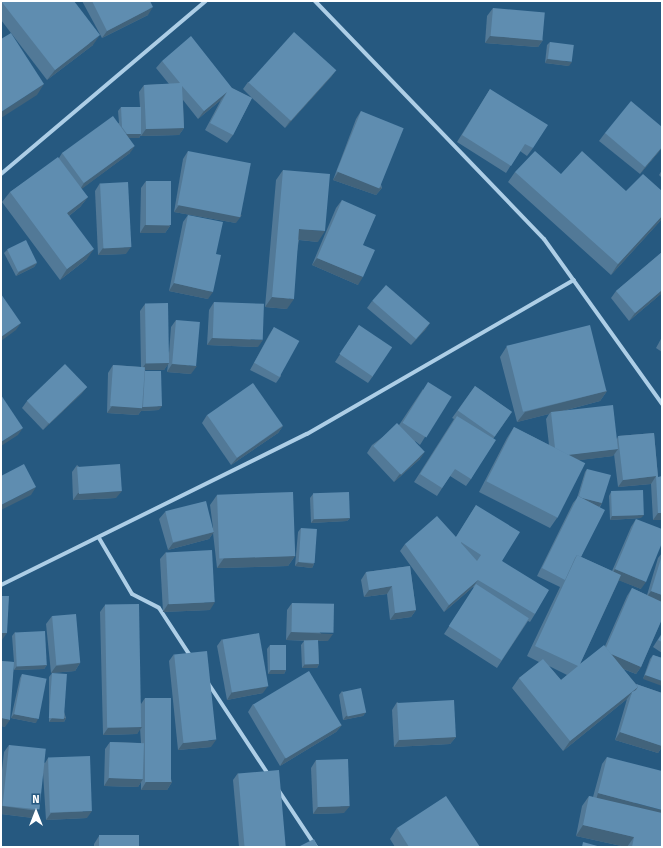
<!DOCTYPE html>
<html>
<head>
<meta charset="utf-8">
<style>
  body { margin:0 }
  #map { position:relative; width:663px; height:848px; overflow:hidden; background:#265980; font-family:"Fira Sans",sans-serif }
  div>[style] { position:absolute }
  .minor>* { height:4px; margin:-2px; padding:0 2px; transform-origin:2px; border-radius:2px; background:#adcee6 }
  .wall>* { inset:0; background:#527997 }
  .shaded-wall>* { inset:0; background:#42637b; transform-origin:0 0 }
  .building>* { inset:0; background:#5f8db0; transform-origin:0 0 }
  span { translate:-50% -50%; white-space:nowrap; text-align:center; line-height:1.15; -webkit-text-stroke:3px #265980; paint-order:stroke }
  .frame { position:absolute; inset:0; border:2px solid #fff; pointer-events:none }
  .north { position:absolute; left:16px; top:792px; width:40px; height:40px; -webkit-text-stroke:3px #265980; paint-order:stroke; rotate:0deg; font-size:11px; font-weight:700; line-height:16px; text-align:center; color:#fff }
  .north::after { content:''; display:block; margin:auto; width:14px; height:18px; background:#fff; clip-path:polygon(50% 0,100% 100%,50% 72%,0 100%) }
</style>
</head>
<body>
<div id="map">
  <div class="minor">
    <div style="left:315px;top:1px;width:330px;rotate:46.1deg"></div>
    <div style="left:544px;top:239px;width:203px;rotate:54.4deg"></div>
    <div style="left:1px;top:174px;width:268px;rotate:-40.2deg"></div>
    <div style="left:99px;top:538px;width:65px;rotate:59.5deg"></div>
    <div style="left:132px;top:594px;width:30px;rotate:27deg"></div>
    <div style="left:159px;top:608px;width:59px;rotate:56.9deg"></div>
    <div style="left:1px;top:585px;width:341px;rotate:-26.3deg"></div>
    <div style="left:307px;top:434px;width:308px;rotate:-30deg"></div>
    <div style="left:208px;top:683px;width:109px;rotate:56.6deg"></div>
    <div style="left:279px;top:791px;width:67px;rotate:56.5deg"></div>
  </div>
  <div class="wall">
    <div style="clip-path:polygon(1px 1px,93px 45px,47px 80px,1px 20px)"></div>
    <div style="clip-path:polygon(82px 1px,150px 1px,148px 15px,102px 38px)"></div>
    <div style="clip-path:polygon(493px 8px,543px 40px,538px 47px,485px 43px,487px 16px)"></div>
    <div style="clip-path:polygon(550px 42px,569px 66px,545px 63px,547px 45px)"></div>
    <div style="clip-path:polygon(162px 61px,232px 88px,252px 98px,243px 89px,248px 82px,336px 70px,331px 77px,285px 128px,252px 98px,233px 135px,227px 143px,205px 130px,221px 100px,198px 119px,183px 100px,184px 128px,179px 135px,141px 136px,141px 135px,139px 138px,129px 138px,130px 153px,81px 189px,88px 197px,80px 207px,69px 216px,87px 259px,60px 280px,2px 202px,10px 192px,59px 158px,62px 153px,119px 123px,118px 111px,121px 107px,140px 107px,139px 92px,144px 85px,169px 84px,156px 68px)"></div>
    <div style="clip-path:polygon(490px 89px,533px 148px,527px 156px,520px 151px,506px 173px,457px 142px)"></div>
    <div style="clip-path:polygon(361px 111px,382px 188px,376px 195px,333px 180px,356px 119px)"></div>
    <div style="clip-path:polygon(662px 127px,662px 148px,640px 174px,599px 141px,605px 133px)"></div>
    <div style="clip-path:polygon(188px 151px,236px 223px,174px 212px,183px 159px)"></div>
    <div style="clip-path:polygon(283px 170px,318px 242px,299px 240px,287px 309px,265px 307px,276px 180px)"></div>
    <div style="clip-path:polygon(662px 170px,662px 178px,659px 175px)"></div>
    <div style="clip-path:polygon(515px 172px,561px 174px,626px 191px,662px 191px,662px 219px,611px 275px,508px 182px)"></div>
    <div style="clip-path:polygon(146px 181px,170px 226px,165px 233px,140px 233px,141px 188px)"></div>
    <div style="clip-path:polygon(100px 183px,126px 254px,98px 255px,95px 191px)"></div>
    <div style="clip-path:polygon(342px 200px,363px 245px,358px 285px,312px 265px,336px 208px)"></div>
    <div style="clip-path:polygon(188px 215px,216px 254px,208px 299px,169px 291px,183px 222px)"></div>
    <div style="clip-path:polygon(7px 250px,37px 263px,34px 267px,16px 276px,4px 253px)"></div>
    <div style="clip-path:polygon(662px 252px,662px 293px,629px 321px,611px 298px,616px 291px)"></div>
    <div style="clip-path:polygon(372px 301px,430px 323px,425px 330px,411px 345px,367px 308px)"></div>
    <div style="clip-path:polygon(214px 302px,258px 347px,207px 345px,209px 310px)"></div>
    <div style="clip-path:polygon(145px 304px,169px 353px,171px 327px,176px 320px,191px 374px,167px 372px,168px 364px,164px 370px,145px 370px,159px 410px,141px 411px,138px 415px,107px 413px,108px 373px,113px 365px,141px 367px,140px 311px)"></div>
    <div style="clip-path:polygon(359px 325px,373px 376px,368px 383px,335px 362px)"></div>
    <div style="clip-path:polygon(274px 327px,281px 376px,276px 383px,250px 370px,269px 335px)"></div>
    <div style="clip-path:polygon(662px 337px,662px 352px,656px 348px)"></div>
    <div style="clip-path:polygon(507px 346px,607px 391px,600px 401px,563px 411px,617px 439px,618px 436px,654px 433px,662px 520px,653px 520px,651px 484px,618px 487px,614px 454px,613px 456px,579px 460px,557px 518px,550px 528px,479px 492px,507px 438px,514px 427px,549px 445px,546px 419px,549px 414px,517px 422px,500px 357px)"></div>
    <div style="clip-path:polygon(475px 386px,512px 412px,493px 439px,471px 479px,466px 486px,450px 476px,437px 496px,414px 482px,454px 419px,452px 418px)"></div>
    <div style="clip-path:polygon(87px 387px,81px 394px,43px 430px,22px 408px,27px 401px)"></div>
    <div style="clip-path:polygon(423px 389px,425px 437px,420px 445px,415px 441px,420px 459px,394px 482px,367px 453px,372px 445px,399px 425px)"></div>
    <div style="clip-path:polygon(207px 415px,283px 426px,278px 433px,231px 465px,202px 423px)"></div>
    <div style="clip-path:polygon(77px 465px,116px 498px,73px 500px,72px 472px)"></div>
    <div style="clip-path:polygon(evenodd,587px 469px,602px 503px,600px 507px,581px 557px,612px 571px,631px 527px,636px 519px,641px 589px,619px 580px,580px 664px,605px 646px,627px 596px,632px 588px,647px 595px,658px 558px,662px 553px,662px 619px,641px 667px,636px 674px,623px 669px,636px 684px,662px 693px,662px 747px,658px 753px,615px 740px,627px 699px,563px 751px,512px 688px,519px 678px,539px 662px,527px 656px,560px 587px,537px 576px,573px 503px,577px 498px,585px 472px,587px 469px,549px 666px,567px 675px,561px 680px,549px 666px)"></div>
    <div style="clip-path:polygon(611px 492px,641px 518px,610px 520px,609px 496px)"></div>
    <div style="clip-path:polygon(313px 494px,350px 518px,347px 521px,311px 523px,310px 498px)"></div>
    <div style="clip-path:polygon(217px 495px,295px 556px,288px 566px,217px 568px,213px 533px,209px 539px,168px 550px,159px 519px,165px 512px,213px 528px,210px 505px)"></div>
    <div style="clip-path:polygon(476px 505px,502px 561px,535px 614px,530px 622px,528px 621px,497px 668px,444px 634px,474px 588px,473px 587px,444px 612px,400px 551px,405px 544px,456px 537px)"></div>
    <div style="clip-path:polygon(301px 528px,314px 564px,312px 568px,295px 566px,298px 532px)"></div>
    <div style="clip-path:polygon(166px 552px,210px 610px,163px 612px,160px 559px)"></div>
    <div style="clip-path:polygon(410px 566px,416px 610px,411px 617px,390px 620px,387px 594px,364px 597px,361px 580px,366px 572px)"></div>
    <div style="clip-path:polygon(292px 603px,328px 641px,318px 641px,319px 664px,317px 668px,302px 668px,301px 645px,304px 641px,309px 641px,286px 640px,287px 610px)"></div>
    <div style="clip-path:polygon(105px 605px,141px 704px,145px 698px,172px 782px,167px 790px,141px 790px,141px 782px,138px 787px,104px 786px,105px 749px,110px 742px,141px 743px,140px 728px,137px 734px,103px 735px,100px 612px)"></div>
    <div style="clip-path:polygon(52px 616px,80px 663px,75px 671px,51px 673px,46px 624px)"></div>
    <div style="clip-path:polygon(15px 632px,47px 665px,44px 669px,14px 670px,14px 666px,5px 727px,2px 726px,1px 661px,14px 662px,12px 636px)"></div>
    <div style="clip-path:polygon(662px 633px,662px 653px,653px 647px)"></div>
    <div style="clip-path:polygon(222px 639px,263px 693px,227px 700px,217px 646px)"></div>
    <div style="clip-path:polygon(270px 645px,286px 670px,284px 674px,268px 674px,267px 649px)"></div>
    <div style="clip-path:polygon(174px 654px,211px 747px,178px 750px,169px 661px)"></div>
    <div style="clip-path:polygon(653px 655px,662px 658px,643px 679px,650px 659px)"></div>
    <div style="clip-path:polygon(52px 673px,66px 718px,64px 722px,49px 722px,49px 677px)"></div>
    <div style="clip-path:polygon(22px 674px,36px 723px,11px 718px,20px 678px)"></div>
    <div style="clip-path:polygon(342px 691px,366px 712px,363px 716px,343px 720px,339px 695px)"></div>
    <div style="clip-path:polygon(397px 702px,456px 737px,450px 744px,394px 747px,392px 710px)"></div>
    <div style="clip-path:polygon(253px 704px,342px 725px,336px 732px,280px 766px,248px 712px)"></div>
    <div style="clip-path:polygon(9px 745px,45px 763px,48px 758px,87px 818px,46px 820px,43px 773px,33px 818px,1px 814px,1px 779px,4px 752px)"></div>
    <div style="clip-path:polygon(607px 757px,662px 847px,626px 847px,576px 836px,582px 806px,589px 796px,593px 797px,602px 764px)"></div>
    <div style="clip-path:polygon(316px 760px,344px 813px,313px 814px,311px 768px)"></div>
    <div style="clip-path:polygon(238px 773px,286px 847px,239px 847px,233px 780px)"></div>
    <div style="clip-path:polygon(397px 828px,480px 847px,395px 847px,390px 839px)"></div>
    <div style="clip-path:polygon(99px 836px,139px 847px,94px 847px,94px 844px)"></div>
  </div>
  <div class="shaded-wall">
    <div style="clip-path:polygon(153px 7px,148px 15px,102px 38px,107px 31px)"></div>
    <div style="clip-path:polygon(100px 35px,93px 45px,47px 80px,55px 70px)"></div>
    <div style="clip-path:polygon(490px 36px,543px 40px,538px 47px,485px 43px)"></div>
    <div style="clip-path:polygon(547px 59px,572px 62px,569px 66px,545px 63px)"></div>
    <div style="clip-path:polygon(336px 70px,331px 77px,285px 128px,290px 121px)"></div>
    <div style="clip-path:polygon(44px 84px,37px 95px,1px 118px,1px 112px)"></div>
    <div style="clip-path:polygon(227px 92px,221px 100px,198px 119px,204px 111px)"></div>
    <div style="clip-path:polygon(184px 128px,179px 135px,141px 136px,146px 129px)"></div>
    <div style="clip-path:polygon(122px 134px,141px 134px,139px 138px,119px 138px)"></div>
    <div style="clip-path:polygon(135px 146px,130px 153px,79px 191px,84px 183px)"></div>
    <div style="clip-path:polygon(662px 147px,662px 148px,640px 174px,645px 167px)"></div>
    <div style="clip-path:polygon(338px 172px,382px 188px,376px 195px,333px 180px)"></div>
    <div style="clip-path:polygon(88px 197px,80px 207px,60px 223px,67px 213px)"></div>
    <div style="clip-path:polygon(179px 205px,242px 215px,236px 223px,174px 212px)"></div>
    <div style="clip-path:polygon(662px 216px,662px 219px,611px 275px,618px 264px)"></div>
    <div style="clip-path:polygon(145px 225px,170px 226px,165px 233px,140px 233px)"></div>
    <div style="clip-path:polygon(299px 229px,325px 231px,318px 242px,292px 239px)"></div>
    <div style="clip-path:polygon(131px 247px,126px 254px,98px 255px,103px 248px)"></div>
    <div style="clip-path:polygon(94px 249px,87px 259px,60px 280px,67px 269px)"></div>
    <div style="clip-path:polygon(317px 258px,363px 277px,358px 285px,312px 265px)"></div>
    <div style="clip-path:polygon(37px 263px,34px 267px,16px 276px,19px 272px)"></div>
    <div style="clip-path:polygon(174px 283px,213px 292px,208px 299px,169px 291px)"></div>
    <div style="clip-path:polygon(662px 290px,662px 293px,629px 321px,635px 313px)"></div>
    <div style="clip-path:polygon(272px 297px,294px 299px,287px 309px,265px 307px)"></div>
    <div style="clip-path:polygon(21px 323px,16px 330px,1px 341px,1px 337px)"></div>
    <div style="clip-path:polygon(430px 323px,425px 330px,411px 345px,417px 338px)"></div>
    <div style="clip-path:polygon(212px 338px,263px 340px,258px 347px,207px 345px)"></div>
    <div style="clip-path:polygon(146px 363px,169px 363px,164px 370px,141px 370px)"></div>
    <div style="clip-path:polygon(172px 364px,197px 366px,191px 374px,167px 372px)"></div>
    <div style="clip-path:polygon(87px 387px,81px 394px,43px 430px,49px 423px)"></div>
    <div style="clip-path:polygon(607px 391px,600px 401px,551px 414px,551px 412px,549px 414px,517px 422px,525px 412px)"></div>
    <div style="clip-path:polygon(112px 406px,143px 407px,162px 406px,159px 410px,141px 411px,138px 415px,107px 413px)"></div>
    <div style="clip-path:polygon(283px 426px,278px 433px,231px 465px,237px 458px)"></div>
    <div style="clip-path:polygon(23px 428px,18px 435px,1px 446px,1px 442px)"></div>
    <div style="clip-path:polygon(618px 449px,613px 456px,557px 463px,562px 455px)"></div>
    <div style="clip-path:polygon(425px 452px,420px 459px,394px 482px,399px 475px)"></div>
    <div style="clip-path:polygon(656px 476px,651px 484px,618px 487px,623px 480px)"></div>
    <div style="clip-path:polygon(36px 487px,31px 495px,1px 510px,1px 505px)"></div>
    <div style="clip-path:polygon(122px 491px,116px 498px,73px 500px,78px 493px)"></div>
    <div style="clip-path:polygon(579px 497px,602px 503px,599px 507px)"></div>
    <div style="clip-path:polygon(658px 513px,662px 513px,662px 520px,653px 520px)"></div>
    <div style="clip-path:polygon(644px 515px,641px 518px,610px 520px,612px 516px)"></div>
    <div style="clip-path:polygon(350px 518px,347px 521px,311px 523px,314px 519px)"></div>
    <div style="clip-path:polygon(214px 532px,209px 539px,168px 550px,173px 543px)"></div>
    <div style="clip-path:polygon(295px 556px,288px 566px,217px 568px,224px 558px)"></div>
    <div style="clip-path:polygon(298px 562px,314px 564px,312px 568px,295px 566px)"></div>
    <div style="clip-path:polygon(615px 569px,646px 582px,641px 589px,610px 577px)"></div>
    <div style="clip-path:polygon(478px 580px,473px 587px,444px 612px,449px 605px)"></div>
    <div style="clip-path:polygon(392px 586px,387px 594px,364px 597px,369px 590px)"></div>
    <div style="clip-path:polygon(651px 591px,662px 595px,662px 604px,646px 598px)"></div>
    <div style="clip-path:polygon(215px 602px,210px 610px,163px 612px,168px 604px)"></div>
    <div style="clip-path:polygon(416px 610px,411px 617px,390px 620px,395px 613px)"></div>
    <div style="clip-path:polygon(291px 632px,333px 634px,328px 641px,286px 640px)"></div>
    <div style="clip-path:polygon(1px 633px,7px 633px,2px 640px,1px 640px)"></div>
    <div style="clip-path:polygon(605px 651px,641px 667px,636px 674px,599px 659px)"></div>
    <div style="clip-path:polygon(80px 663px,75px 671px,51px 673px,56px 666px)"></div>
    <div style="clip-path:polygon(305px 664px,319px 664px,317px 668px,302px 668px)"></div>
    <div style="clip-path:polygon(47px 665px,44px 669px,14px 670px,17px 666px)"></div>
    <div style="clip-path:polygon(271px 670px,286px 670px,284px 674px,268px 674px)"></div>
    <div style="clip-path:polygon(645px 675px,662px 681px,662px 686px,643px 679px)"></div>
    <div style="clip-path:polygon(268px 686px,263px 693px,227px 700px,232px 692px)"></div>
    <div style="clip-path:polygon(638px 687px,631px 696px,632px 692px,627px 699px,563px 751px,570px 741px)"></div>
    <div style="clip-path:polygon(366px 712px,363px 716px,343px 720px,346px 716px)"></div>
    <div style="clip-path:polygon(14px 714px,38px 719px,36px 723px,11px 718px)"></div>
    <div style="clip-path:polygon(1px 718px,10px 720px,5px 727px,1px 726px)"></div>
    <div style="clip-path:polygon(52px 718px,66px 718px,64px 722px,49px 722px)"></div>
    <div style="clip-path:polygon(342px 725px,336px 732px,280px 766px,285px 758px)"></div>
    <div style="clip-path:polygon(142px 727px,137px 734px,103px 735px,108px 728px)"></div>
    <div style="clip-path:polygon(620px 732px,662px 746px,662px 747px,658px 753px,615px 740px)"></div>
    <div style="clip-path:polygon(456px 737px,450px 744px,394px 747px,399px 740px)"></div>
    <div style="clip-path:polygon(216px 740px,211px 747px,178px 750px,183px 743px)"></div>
    <div style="clip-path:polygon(109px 778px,143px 779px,138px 787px,104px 786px)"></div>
    <div style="clip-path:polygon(146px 782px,172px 782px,167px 790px,141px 790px)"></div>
    <div style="left:598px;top:793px;width:66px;height:10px;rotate:15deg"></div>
    <div style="clip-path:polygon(2px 806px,38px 811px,33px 818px,1px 814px,1px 807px)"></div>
    <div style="clip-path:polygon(350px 806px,344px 813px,313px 814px,318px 807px)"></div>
    <div style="clip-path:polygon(92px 811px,87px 818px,46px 820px,51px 813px)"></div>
    <div style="clip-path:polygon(583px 825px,634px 837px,627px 847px,626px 847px,576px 836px)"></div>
  </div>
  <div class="building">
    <div style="clip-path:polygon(1px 1px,74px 1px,100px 35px,55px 70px)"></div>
    <div style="clip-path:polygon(92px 1px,150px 1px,153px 7px,107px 31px)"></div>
    <div style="left:493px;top:8px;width:52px;height:28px;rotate:5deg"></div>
    <div style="left:294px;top:32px;width:57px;height:68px;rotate:42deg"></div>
    <div style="clip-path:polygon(11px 33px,44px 84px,1px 112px,1px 39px)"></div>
    <div style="clip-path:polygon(191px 36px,232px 88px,252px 98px,233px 135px,210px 123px,227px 92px,204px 111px,182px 86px,184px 128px,146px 129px,144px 85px,180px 83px,162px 61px)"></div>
    <div style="left:550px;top:42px;width:24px;height:17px;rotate:7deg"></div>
    <div style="clip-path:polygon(490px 89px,548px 125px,533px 148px,525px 144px,511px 166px,462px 135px)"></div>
    <div style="clip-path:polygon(631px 101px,662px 127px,662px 147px,645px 167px,605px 133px)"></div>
    <div style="clip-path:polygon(121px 107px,141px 107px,141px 134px,127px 134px,122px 127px)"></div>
    <div style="left:361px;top:111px;width:46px;height:65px;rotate:22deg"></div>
    <div style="left:113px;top:116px;width:37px;height:63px;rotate:54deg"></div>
    <div style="left:188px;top:151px;width:64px;height:55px;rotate:11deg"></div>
    <div style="clip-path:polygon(535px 151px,561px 174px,582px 151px,626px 191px,643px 174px,662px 191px,662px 216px,618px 264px,515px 172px)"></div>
    <div style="clip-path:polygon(58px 157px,88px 197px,67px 213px,94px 249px,67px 269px,10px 192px)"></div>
    <div style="clip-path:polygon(283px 170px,330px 174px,325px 231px,299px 229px,294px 299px,272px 297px)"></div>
    <div style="left:146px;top:181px;width:25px;height:44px"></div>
    <div style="left:128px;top:182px;width:65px;height:28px;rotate:87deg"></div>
    <div style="clip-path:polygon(342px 200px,376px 215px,363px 245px,375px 250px,363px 277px,317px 258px)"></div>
    <div style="clip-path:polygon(188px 215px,223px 222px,216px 254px,221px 255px,213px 292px,174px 283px)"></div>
    <div style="left:26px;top:240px;width:25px;height:21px;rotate:64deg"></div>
    <div style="clip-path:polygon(662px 252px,662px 290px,635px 313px,616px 291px)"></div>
    <div style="left:386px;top:285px;width:58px;height:21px;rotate:41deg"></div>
    <div style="clip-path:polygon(1px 294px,21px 323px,1px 337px)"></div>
    <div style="left:214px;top:302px;width:50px;height:36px;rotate:2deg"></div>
    <div style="left:168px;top:303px;width:60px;height:23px;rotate:89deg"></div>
    <div style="left:176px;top:320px;width:24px;height:44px;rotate:5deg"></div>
    <div style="left:359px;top:325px;width:40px;height:35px;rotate:34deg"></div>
    <div style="left:590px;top:325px;width:68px;height:86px;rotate:76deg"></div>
    <div style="left:274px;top:327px;width:29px;height:41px;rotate:29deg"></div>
    <div style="left:65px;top:364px;width:32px;height:53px;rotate:46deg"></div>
    <div style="left:113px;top:365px;width:32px;height:41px;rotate:4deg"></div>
    <div style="clip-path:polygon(145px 371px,161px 371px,162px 406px,143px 407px)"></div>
    <div style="left:428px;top:382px;width:28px;height:48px;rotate:32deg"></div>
    <div style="left:253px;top:383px;width:52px;height:56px;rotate:55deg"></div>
    <div style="left:475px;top:386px;width:45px;height:30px;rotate:35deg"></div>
    <div style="clip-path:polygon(1px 395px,23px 428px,1px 442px)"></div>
    <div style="clip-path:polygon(613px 405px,618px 449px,568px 455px,555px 448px,551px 412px)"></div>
    <div style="clip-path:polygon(457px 416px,496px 440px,471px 479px,455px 469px,442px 488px,420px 474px)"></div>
    <div style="left:397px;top:423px;width:40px;height:33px;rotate:46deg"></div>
    <div style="left:514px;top:427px;width:80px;height:61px;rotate:27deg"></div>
    <div style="clip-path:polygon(654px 433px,658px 477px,662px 476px,662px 513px,658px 513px,656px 476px,623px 480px,618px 436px)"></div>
    <div style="clip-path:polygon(24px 464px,36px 487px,1px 505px,1px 476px)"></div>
    <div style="left:120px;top:464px;width:27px;height:43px;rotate:86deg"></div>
    <div style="clip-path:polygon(587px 469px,611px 475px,602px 503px,582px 498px,579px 496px)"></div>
    <div style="left:643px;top:490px;width:25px;height:32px;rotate:88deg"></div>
    <div style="left:293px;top:492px;width:64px;height:76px;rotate:88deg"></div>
    <div style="left:349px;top:492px;width:26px;height:36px;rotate:88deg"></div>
    <div style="clip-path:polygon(578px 496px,605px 510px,581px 557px,577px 555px,575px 558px,565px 580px,542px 568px)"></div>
    <div style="left:206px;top:501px;width:32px;height:42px;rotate:76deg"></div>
    <div style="clip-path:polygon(evenodd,476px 505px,520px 532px,502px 561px,549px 590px,535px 614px,478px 580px,449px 605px,405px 544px,437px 516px,456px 537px,476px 505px,461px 542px,481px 555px,477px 561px,461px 543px,461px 542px)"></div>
    <div style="clip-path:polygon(636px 519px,662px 529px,662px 543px,646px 582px,615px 569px)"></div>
    <div style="left:301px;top:528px;width:16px;height:34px;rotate:4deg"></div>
    <div style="left:212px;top:550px;width:52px;height:46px;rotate:87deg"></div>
    <div style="clip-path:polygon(577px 555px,621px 575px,580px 664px,604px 645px,638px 687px,570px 741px,519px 678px,543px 659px,561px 680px,578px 666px,535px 646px)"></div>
    <div style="clip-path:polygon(662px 555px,662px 595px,651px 591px)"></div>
    <div style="clip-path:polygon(410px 566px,416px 610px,395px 613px,392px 586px,369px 590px,366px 572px)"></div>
    <div style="left:476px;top:584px;width:63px;height:50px;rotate:33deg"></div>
    <div style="clip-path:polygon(632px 588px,662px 602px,662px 619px,641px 667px,611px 654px,606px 648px)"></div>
    <div style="clip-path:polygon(1px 596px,9px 596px,7px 633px,1px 633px)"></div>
    <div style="left:292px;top:603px;width:42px;height:29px;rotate:1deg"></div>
    <div style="left:139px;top:604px;width:123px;height:34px;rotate:89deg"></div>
    <div style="left:76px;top:614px;width:49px;height:24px;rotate:85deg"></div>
    <div style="left:45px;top:631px;width:34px;height:30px;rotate:87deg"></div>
    <div style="left:259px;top:633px;width:54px;height:37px;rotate:80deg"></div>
    <div style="clip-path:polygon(662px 634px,662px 642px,658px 640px)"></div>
    <div style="left:318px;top:640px;width:24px;height:14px;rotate:88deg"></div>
    <div style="left:270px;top:645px;width:16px;height:25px"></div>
    <div style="left:207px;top:651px;width:89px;height:33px;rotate:84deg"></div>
    <div style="clip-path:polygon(653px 655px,662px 658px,662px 681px,645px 675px)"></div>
    <div style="clip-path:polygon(1px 661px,14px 662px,10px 720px,2px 718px,2px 715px,1px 715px)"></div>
    <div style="left:309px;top:671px;width:63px;height:65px;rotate:59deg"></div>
    <div style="left:52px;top:673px;width:15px;height:45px;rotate:4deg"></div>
    <div style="left:22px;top:674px;width:25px;height:41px;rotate:11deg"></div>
    <div style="clip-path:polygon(636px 684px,662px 693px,662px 746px,620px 732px,632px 692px,636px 690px,638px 687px)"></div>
    <div style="left:361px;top:688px;width:25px;height:19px;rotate:78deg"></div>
    <div style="left:145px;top:698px;width:26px;height:84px"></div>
    <div style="left:454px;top:700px;width:37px;height:57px;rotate:87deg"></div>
    <div style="clip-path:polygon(1px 715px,2px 715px,1px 775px)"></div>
    <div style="left:110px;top:742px;width:34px;height:36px;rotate:2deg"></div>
    <div style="left:9px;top:745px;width:37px;height:61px;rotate:6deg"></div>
    <div style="left:90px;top:756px;width:55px;height:42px;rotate:88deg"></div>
    <div style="clip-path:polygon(607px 757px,662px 771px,662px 810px,598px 793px)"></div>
    <div style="left:348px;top:759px;width:47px;height:32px;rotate:88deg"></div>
    <div style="left:279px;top:770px;width:77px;height:41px;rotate:85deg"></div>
    <div style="clip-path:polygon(446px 796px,480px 847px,409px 847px,397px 828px)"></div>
    <div style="clip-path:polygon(589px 796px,662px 813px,662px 847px,632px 847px,634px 837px,583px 825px)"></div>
    <div style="left:139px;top:835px;width:12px;height:40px;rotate:90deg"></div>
    <div style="clip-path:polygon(314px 839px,318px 847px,298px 847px)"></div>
    <div style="clip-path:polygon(583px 842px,601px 847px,582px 847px)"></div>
  </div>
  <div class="frame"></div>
  <div class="north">N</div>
</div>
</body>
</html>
